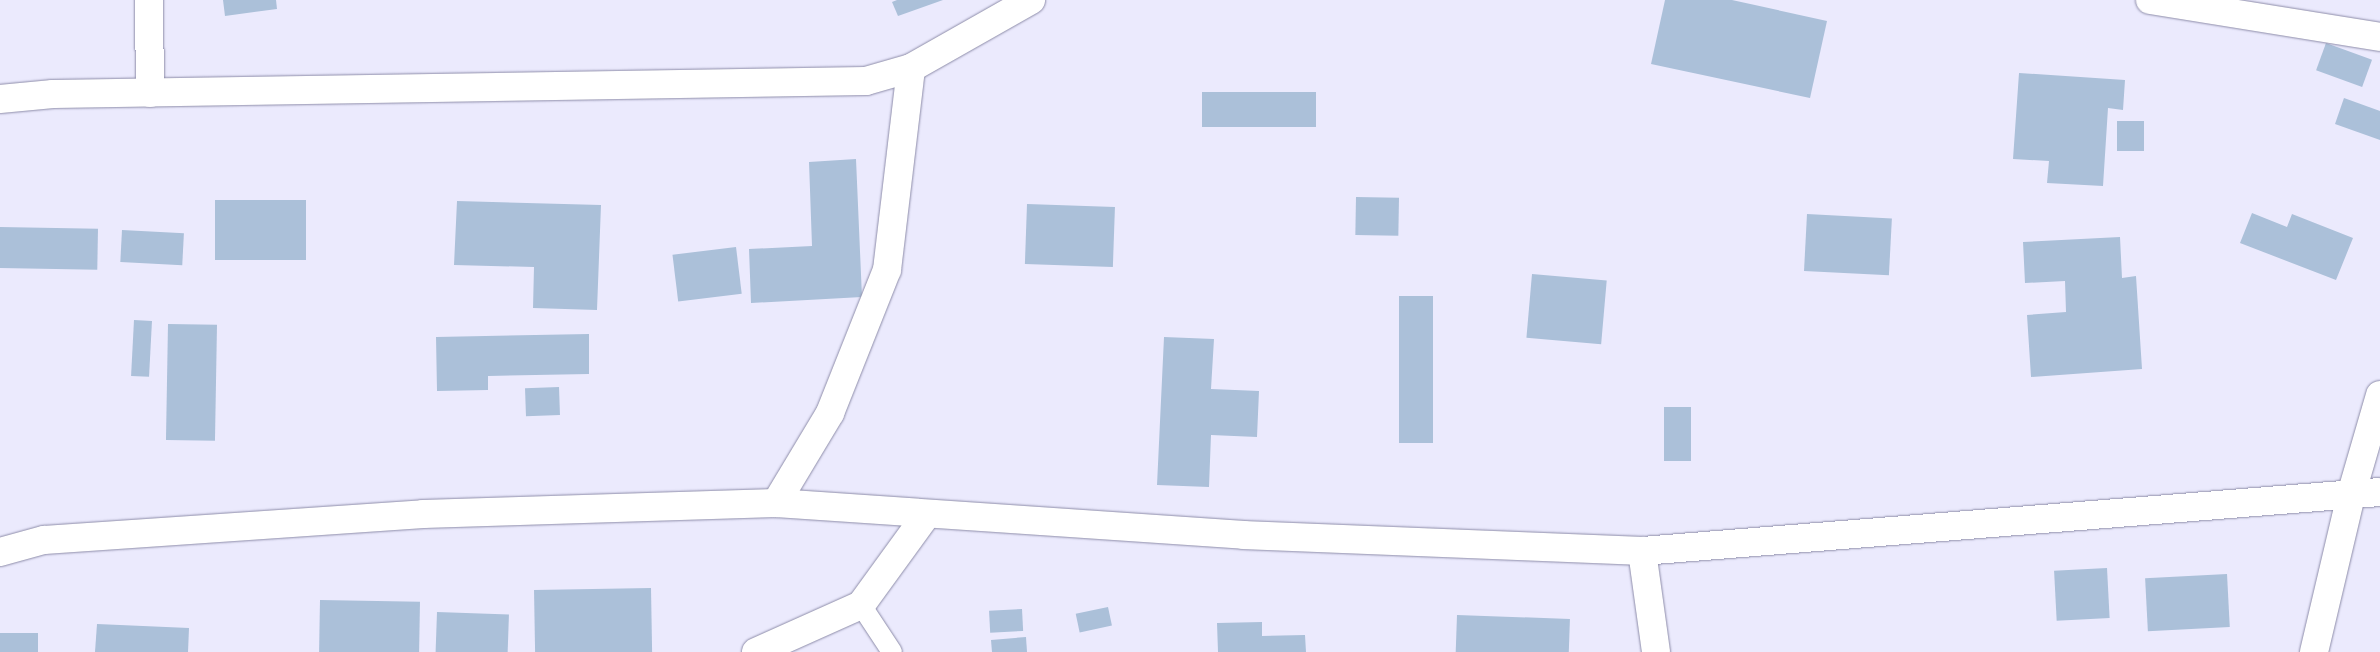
<!DOCTYPE html>
<html>
<head>
<meta charset="utf-8">
<style>
  body { margin:0 }
  #map { position:relative; width:2380px; height:652px; overflow:hidden; background:#ebeafd; font-family:"DM Sans",sans-serif }
  div>[style] { position:absolute }
  .building>* { inset:0; background:#abc0d9; transform-origin:0 0 }
  .roads { filter:drop-shadow(0 0 1px #8d8ca9) drop-shadow(0 0 1px #8d8ca9) }
  .lane>* { height:20px; margin:-10px; padding:0 10px; transform-origin:10px; border-radius:10px; background:#fff }
  .street>* { height:28px; margin:-14px; padding:0 14px; transform-origin:14px; border-radius:14px; background:#fff }
  .secondary>* { height:28px; margin:-14px; padding:0 14px; transform-origin:14px; border-radius:14px; background:#fff }
  span { translate:-50% -50%; white-space:nowrap; text-align:center; line-height:1.15; -webkit-text-stroke:5px #ebeafd; paint-order:stroke }
</style>
</head>
<body>
<div id="map">
  <div class="building">
    <div style="clip-path:polygon(223px 0,276px 0,277px 9px,225px 16px)"></div>
    <div style="clip-path:polygon(943px 0,898px 16px,892px 2px,897px 0)"></div>
    <div style="clip-path:polygon(1665px 0,1732px 0,1827px 21px,1810px 98px,1651px 64px)"></div>
    <div style="left:2326px;top:43px;width:49px;height:29px;rotate:20deg"></div>
    <div style="clip-path:polygon(2019px 73px,2125px 80px,2123px 110px,2108px 108px,2103px 186px,2047px 183px,2049px 161px,2013px 159px)"></div>
    <div style="left:1202px;top:92px;width:114px;height:35px"></div>
    <div style="clip-path:polygon(2344px 98px,2380px 111px,2380px 140px,2335px 124px)"></div>
    <div style="left:2117px;top:121px;width:27px;height:30px"></div>
    <div style="clip-path:polygon(856px 159px,862px 297px,751px 303px,749px 249px,812px 246px,809px 162px)"></div>
    <div style="left:1356px;top:197px;width:43px;height:38px;rotate:1deg"></div>
    <div style="left:215px;top:200px;width:91px;height:60px"></div>
    <div style="clip-path:polygon(457px 201px,601px 205px,597px 310px,533px 308px,534px 267px,454px 265px)"></div>
    <div style="left:1027px;top:204px;width:88px;height:60px;rotate:2deg"></div>
    <div style="clip-path:polygon(2252px 213px,2287px 227px,2292px 214px,2353px 238px,2336px 280px,2240px 243px)"></div>
    <div style="left:1807px;top:214px;width:85px;height:57px;rotate:3deg"></div>
    <div style="left:0;top:227px;width:98px;height:41px;rotate:1deg"></div>
    <div style="left:122px;top:230px;width:62px;height:32px;rotate:3deg"></div>
    <div style="clip-path:polygon(2120px 237px,2122px 278px,2136px 276px,2142px 369px,2031px 377px,2027px 315px,2066px 312px,2065px 281px,2025px 283px,2023px 242px)"></div>
    <div style="left:736px;top:247px;width:47px;height:64px;rotate:83deg"></div>
    <div style="left:1532px;top:274px;width:75px;height:64px;rotate:5deg"></div>
    <div style="left:1399px;top:296px;width:34px;height:147px"></div>
    <div style="left:134px;top:320px;width:18px;height:56px;rotate:3deg"></div>
    <div style="left:168px;top:324px;width:49px;height:116px;rotate:1deg"></div>
    <div style="clip-path:polygon(589px 334px,589px 374px,488px 376px,488px 390px,437px 391px,436px 337px)"></div>
    <div style="clip-path:polygon(1164px 337px,1214px 339px,1211px 389px,1259px 391px,1257px 437px,1211px 435px,1209px 487px,1157px 485px)"></div>
    <div style="left:559px;top:387px;width:28px;height:34px;rotate:88deg"></div>
    <div style="left:1664px;top:407px;width:27px;height:54px"></div>
    <div style="left:2107px;top:568px;width:50px;height:53px;rotate:87deg"></div>
    <div style="left:2227px;top:574px;width:53px;height:82px;rotate:87deg"></div>
    <div style="left:651px;top:588px;width:64px;height:117px;rotate:89deg"></div>
    <div style="left:320px;top:600px;width:100px;height:52px;rotate:1deg"></div>
    <div style="left:1108px;top:607px;width:19px;height:33px;rotate:78deg"></div>
    <div style="left:1022px;top:609px;width:22px;height:33px;rotate:87deg"></div>
    <div style="left:437px;top:612px;width:72px;height:40px;rotate:2deg"></div>
    <div style="left:1457px;top:615px;width:113px;height:37px;rotate:2deg"></div>
    <div style="clip-path:polygon(1262px 622px,1262px 636px,1305px 635px,1306px 652px,1218px 652px,1217px 623px)"></div>
    <div style="clip-path:polygon(97px 624px,189px 628px,188px 652px,95px 652px)"></div>
    <div style="left:0;top:633px;width:38px;height:19px"></div>
    <div style="clip-path:polygon(1026px 637px,1027px 652px,992px 652px,991px 640px)"></div>
  </div>
  <div class="roads">
    <div class="lane">
      <div style="left:861px;top:605px;width:56px;rotate:56.6deg"></div>
    </div>
    <div class="street">
      <div style="left:149px;top:0;width:93px;rotate:89.4deg"></div>
      <div style="left:2150px;top:0;width:233px;rotate:9.1deg"></div>
      <div style="left:0;top:99px;width:53px;rotate:-5.4deg"></div>
      <div style="left:53px;top:94px;width:813px;rotate:-0.92deg"></div>
      <div style="left:866px;top:81px;width:47px;rotate:-16.1deg"></div>
      <div style="left:911px;top:68px;width:138px;rotate:-29.5deg"></div>
      <div style="left:776px;top:503px;width:105px;rotate:-59deg"></div>
      <div style="left:830px;top:413px;width:154px;rotate:-68.3deg"></div>
      <div style="left:887px;top:270px;width:203px;rotate:-83.2deg"></div>
      <div style="left:1642px;top:551px;width:102px;rotate:82.1deg"></div>
      <div style="left:756px;top:652px;width:115px;rotate:-24.1deg"></div>
      <div style="left:861px;top:605px;width:112px;rotate:-54deg"></div>
      <div style="left:2314px;top:652px;width:161px;rotate:-76.7deg"></div>
      <div style="left:2351px;top:495px;width:104px;rotate:-73.8deg"></div>
    </div>
    <div class="secondary">
      <div style="left:0;top:552px;width:46px;rotate:-15.3deg"></div>
      <div style="left:44px;top:540px;width:380px;rotate:-3.9deg"></div>
      <div style="left:423px;top:514px;width:353px;rotate:-1.8deg"></div>
      <div style="left:776px;top:503px;width:469px;rotate:3.9deg"></div>
      <div style="left:1244px;top:535px;width:398px;rotate:2.3deg"></div>
      <div style="left:1642px;top:551px;width:740px;rotate:-4.57deg"></div>
    </div>
  </div>
</div>
</body>
</html>
